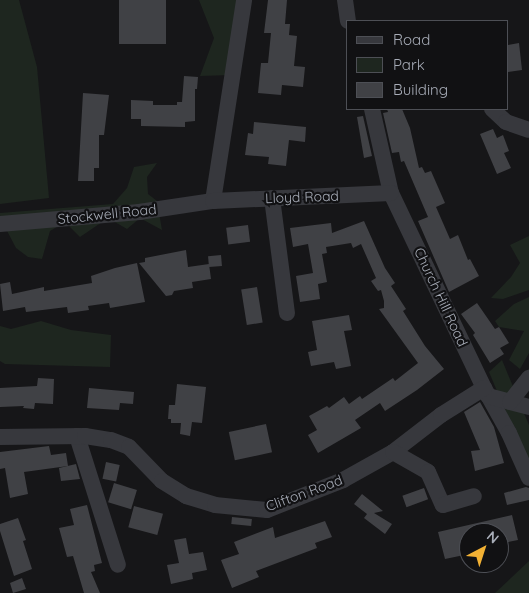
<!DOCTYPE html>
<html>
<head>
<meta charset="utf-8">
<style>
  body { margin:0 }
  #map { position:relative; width:529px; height:593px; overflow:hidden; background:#161618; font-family:Quicksand,sans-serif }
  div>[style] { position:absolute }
  .green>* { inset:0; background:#1e261f }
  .building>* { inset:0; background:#404145; transform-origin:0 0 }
  .minor>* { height:16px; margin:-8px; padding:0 8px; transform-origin:8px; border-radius:8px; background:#37383d }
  span { translate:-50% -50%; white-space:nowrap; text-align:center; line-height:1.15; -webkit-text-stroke:4.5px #111113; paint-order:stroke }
  .street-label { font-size:14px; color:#a8adb8 }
  .legend { position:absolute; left:346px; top:20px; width:162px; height:90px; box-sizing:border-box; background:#111113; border:1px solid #4d4f55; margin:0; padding:6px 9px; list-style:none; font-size:15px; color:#a8adb8 }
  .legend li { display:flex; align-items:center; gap:10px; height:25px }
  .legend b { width:25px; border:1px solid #4d4f55 }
  .north { position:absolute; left:459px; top:523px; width:50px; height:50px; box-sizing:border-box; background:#111113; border:1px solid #4d4f55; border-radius:50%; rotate:40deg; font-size:14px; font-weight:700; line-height:20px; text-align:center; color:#a8adb8 }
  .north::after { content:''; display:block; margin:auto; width:18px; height:22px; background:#f2b134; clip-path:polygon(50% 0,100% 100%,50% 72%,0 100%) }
</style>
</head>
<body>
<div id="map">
  <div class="green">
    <div style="clip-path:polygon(0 0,19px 0,37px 67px,49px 198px,0 204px)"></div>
    <div style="clip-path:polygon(199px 0,243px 0,231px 75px,200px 76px,214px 38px)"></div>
    <div style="clip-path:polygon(157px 163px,147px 177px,148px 194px,157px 201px,162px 230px,140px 218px,127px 229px,108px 218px,80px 237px,65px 222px,50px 231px,42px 259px,28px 257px,16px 248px,6px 229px,0 231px,0 213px,113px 204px,127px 188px,134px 167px)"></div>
    <div style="clip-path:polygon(529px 236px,529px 290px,503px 299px,491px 298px,511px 277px,520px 263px,510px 245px)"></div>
    <div style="clip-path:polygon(529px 297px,529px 353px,520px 369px,509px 360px,524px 331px,499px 327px,495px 321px,514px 304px)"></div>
    <div style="clip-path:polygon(41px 321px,71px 330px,111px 335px,110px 367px,5px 364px,0 361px,0 326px,11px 329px)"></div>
    <div style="clip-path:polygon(502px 360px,529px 425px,529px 467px,489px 372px)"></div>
    <div style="clip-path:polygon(529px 561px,529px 593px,495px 593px)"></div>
  </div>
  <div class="building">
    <div style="left:119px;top:0;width:47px;height:44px"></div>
    <div style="clip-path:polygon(268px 0,287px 0,285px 24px,290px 24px,289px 35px,297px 36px,294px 66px,305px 67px,303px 87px,282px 85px,281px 95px,258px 93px,261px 63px,268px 63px,271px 33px,264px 33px)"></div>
    <div style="clip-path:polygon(519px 43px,522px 70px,508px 72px,508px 45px)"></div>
    <div style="clip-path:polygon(184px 76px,198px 77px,197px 89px,195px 89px,195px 121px,185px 122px,185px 127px,141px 126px,141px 119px,131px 119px,131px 100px,153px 101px,153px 105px,177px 105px,177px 102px,182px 102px)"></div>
    <div style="clip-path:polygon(83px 93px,109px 95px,104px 135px,99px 135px,99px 168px,94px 168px,94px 181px,78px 181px)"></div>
    <div style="clip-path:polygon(387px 109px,402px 109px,410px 128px,419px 168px,422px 167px,425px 173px,431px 171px,445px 203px,436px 207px,450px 239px,458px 235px,468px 260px,470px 259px,479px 276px,449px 292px,418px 221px,428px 217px,404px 161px,401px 162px,399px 152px,392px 153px,383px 113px,388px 112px)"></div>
    <div style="clip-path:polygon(363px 116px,372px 156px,364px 158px,357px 117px)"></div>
    <div style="clip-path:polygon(254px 122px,306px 127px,305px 142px,289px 140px,286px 166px,268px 164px,269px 157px,245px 155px,248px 133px,253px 134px)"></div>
    <div style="clip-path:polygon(493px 129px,497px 138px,503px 135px,509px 151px,504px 153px,511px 168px,497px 174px,480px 134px)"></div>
    <div style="clip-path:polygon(364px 221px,385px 268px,395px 283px,391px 286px,406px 309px,403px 311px,425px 346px,444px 369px,417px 390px,385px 411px,380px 403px,355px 420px,361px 428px,318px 453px,308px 435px,317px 430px,309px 416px,327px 406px,329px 408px,344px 397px,349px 404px,360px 396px,362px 399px,393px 378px,395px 381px,418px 363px,379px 309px,384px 308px,384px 301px,381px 290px,378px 291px,371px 281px,376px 278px,361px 244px,353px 248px,351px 243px,326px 247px,327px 253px,322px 254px,327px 282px,318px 284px,320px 299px,300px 302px,296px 276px,313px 273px,308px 244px,293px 247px,290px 228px,331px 223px,332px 233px)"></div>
    <div style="left:248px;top:225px;width:17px;height:22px;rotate:83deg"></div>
    <div style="clip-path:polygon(186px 250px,188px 267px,209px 264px,211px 279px,192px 282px,193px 288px,174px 291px,172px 295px,166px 296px,139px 263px,145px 262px,145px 258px)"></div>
    <div style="left:221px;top:255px;width:11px;height:13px;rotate:85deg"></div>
    <div style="clip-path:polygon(137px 263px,145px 302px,110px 308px,109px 303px,88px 306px,89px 310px,68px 313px,67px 307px,26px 312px,25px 307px,3px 311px,0 284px,10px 282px,12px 294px,44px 287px,44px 291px,92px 283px,91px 276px,115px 268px)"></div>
    <div style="left:257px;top:287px;width:36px;height:16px;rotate:81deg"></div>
    <div style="clip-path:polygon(477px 303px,495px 329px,499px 327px,509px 343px,500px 348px,504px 354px,490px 363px,473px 335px,475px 333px,461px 314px)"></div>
    <div style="clip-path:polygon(349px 315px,352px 330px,344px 331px,351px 366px,336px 369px,334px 362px,311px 366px,308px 352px,317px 350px,312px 321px)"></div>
    <div style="clip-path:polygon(38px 378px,54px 379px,53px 404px,35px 403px,34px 409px,23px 408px,24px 406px,0 407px,0 388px,37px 386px)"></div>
    <div style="clip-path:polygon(177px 384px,206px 387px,202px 423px,192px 422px,190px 436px,180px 434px,181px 423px,171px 423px,171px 419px,168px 419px,169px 405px,175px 405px)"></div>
    <div style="clip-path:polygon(89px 388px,134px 392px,133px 404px,120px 403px,119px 410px,87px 408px)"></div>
    <div style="clip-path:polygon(480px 402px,494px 427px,504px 463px,475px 471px,471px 451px,480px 450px,464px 412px)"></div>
    <div style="left:266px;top:424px;width:29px;height:38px;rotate:78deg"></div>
    <div style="clip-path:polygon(49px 446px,51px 455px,66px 453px,68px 466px,24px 472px,28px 494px,10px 498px,5px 468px,0 469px,0 452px)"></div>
    <div style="left:106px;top:462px;width:14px;height:17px;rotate:12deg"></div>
    <div style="clip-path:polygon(76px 464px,80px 479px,61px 481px,59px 468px)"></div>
    <div style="left:114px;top:483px;width:24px;height:20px;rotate:17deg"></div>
    <div style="clip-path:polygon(526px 487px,529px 488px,529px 500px,507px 505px,504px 493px)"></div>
    <div style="left:424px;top:488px;width:12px;height:23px;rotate:70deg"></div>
    <div style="clip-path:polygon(362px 494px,383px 511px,374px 513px,392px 524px,385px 534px,364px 518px,367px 514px,354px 504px)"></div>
    <div style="clip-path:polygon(87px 505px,102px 563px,94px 565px,95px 571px,91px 572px,100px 593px,84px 593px,73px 556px,67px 557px,59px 528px,74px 525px,70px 509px)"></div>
    <div style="left:134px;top:506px;width:30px;height:22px;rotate:15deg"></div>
    <div style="clip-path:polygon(512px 515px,518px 540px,499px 544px,499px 533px,469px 533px,469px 554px,445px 559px,438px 532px)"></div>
    <div style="left:232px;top:517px;width:20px;height:7px;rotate:6deg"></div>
    <div style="clip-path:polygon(18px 518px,26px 540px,23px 541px,32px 569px,14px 576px,0 531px,0 524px)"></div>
    <div style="clip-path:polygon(325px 521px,332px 537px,315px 543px,317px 548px,256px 571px,259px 577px,232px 588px,221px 560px,239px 554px,234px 542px,273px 527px,275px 538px)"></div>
    <div style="clip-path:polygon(186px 538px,189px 554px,203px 552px,207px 570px,192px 573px,193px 579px,171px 584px,167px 565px,179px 563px,174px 540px)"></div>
    <div style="clip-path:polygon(22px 578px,26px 589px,13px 593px,10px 583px)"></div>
  </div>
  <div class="minor">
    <div style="left:345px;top:0;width:21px;rotate:82deg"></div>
    <div style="left:372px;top:109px;width:86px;rotate:77.3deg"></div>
    <div style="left:391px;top:193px;width:216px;rotate:64.5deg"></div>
    <div style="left:484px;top:388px;width:51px;rotate:60.9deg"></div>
    <div style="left:509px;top:433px;width:49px;rotate:66deg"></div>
    <div style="left:492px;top:109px;width:19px;rotate:43deg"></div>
    <div style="left:506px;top:122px;width:24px;rotate:19deg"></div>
    <div style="left:272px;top:198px;width:116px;rotate:82.6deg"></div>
    <div style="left:213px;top:201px;width:203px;rotate:-81.2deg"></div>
    <div style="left:0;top:224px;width:140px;rotate:-4.9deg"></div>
    <div style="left:139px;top:212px;width:75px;rotate:-8.5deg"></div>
    <div style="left:213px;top:201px;width:178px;rotate:-2.6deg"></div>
    <div style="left:488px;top:396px;width:42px;rotate:15deg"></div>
    <div style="left:510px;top:402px;width:31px;rotate:-52deg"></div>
    <div style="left:77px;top:436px;width:135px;rotate:72.4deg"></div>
    <div style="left:0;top:437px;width:85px;rotate:-0.7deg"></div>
    <div style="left:85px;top:436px;width:26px;rotate:9deg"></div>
    <div style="left:111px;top:440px;width:19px;rotate:21deg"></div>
    <div style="left:129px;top:447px;width:47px;rotate:45.9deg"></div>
    <div style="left:162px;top:481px;width:28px;rotate:32deg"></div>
    <div style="left:186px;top:496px;width:30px;rotate:17deg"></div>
    <div style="left:215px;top:505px;width:52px;rotate:5.5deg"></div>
    <div style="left:267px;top:510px;width:82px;rotate:-21.5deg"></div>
    <div style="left:343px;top:480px;width:57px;rotate:-29.2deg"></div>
    <div style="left:393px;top:452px;width:61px;rotate:-37.6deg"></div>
    <div style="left:441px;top:415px;width:51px;rotate:-32.1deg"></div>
    <div style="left:393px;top:452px;width:40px;rotate:29.7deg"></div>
    <div style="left:428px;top:472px;width:36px;rotate:66deg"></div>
    <div style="left:443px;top:505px;width:32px;rotate:-16deg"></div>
  </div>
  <div class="street-label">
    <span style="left:302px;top:197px;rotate:-2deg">Lloyd Road</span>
    <span style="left:107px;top:214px;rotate:-6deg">Stockwell Road</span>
    <span style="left:441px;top:297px;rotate:65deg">Church Hill Road</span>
    <span style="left:304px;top:493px;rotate:-20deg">Clifton Road</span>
  </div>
  <ul class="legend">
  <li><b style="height:6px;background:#37383d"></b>Road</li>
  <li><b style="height:14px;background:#1e261f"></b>Park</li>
  <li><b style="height:14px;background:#404145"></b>Building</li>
  </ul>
  <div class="north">N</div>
</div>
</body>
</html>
